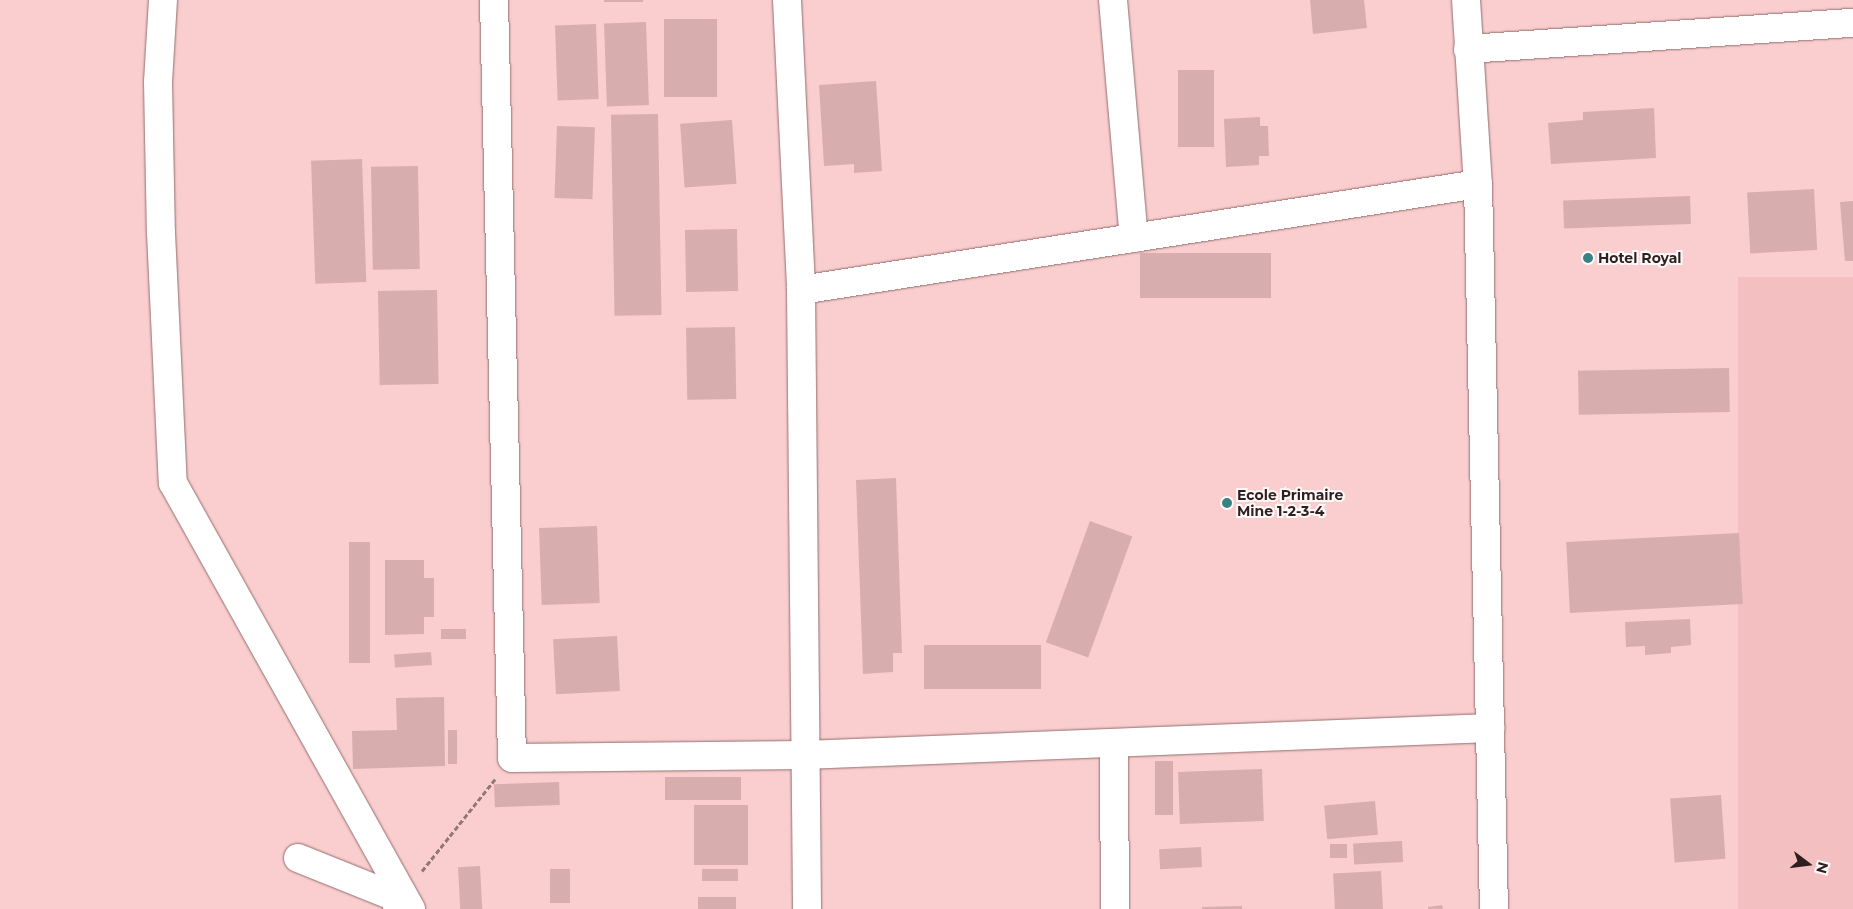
<!DOCTYPE html>
<html>
<head>
<meta charset="utf-8">
<style>
  body { margin:0 }
  #map { position:relative; width:1853px; height:909px; overflow:hidden; background:#facece; font-family:Montserrat,sans-serif }
  div>[style] { position:absolute }
  .built>* { inset:0; background:#f4bfc0; transform-origin:0 0 }
  .building>* { inset:0; background:#d8adae; transform-origin:0 0 }
  .path>* { height:3px; margin-top:-1.5px; transform-origin:0; background:repeating-linear-gradient(90deg,#947676 0 5px,transparent 0 7.5px) }
  .roads { filter:drop-shadow(0 0 1px #946d6e) drop-shadow(0 0 1px #946d6e) }
  .minor>* { height:28px; margin:-14px; padding:0 14px; transform-origin:14px; border-radius:14px; background:#fff }
  .dots>* { width:14px; height:14px; translate:-50% -50%; box-sizing:border-box; border:2px solid #fffafa; border-radius:50% }
  span { translate:-50% -50%; white-space:nowrap; text-align:center; line-height:1.15; -webkit-text-stroke:4px #fffafa; paint-order:stroke }
  .poi-label { font-size:14px; color:#2f1f1f; font-weight:700 }
  .left { translate:0 -50%; text-align:left }
  .north { position:absolute; left:1783px; top:839px; width:50px; height:50px; -webkit-text-stroke:4px #fffafa; paint-order:stroke; rotate:105deg; font-size:14px; font-weight:700; line-height:20px; text-align:center; color:#2f1f1f }
  .north::after { content:''; display:block; margin:auto; width:18px; height:22px; background:#2f1f1f; clip-path:polygon(50% 0,100% 100%,50% 72%,0 100%) }
</style>
</head>
<body>
<div id="map">
  <div class="built">
    <div style="left:1853px;top:277px;width:632px;height:115px;rotate:90deg"></div>
  </div>
  <div class="building">
    <div style="left:604px;top:0;width:39px;height:2px"></div>
    <div style="clip-path:polygon(1310px 0,1364px 0,1367px 28px,1313px 34px)"></div>
    <div style="left:664px;top:19px;width:53px;height:78px"></div>
    <div style="left:646px;top:22px;width:83px;height:42px;rotate:88deg"></div>
    <div style="left:596px;top:24px;width:75px;height:41px;rotate:88deg"></div>
    <div style="left:1178px;top:70px;width:36px;height:77px"></div>
    <div style="clip-path:polygon(876px 81px,882px 171px,854px 173px,854px 164px,824px 166px,819px 85px)"></div>
    <div style="clip-path:polygon(1654px 108px,1656px 158px,1551px 164px,1548px 123px,1583px 120px,1583px 112px)"></div>
    <div style="left:658px;top:114px;width:201px;height:47px;rotate:89deg"></div>
    <div style="clip-path:polygon(1260px 117px,1260px 126px,1268px 126px,1269px 156px,1259px 156px,1259px 165px,1226px 167px,1224px 119px)"></div>
    <div style="left:732px;top:120px;width:64px;height:52px;rotate:86deg"></div>
    <div style="left:557px;top:126px;width:38px;height:72px;rotate:2deg"></div>
    <div style="left:362px;top:159px;width:123px;height:51px;rotate:88deg"></div>
    <div style="left:418px;top:166px;width:103px;height:47px;rotate:89deg"></div>
    <div style="left:1814px;top:189px;width:61px;height:67px;rotate:87deg"></div>
    <div style="left:1690px;top:196px;width:28px;height:127px;rotate:88deg"></div>
    <div style="clip-path:polygon(1853px 201px,1853px 261px,1845px 261px,1840px 202px)"></div>
    <div style="left:737px;top:229px;width:62px;height:52px;rotate:89deg"></div>
    <div style="left:1140px;top:253px;width:131px;height:45px"></div>
    <div style="left:437px;top:290px;width:94px;height:59px;rotate:89deg"></div>
    <div style="left:735px;top:327px;width:72px;height:49px;rotate:89deg"></div>
    <div style="left:1729px;top:368px;width:44px;height:151px;rotate:89deg"></div>
    <div style="clip-path:polygon(896px 478px,902px 653px,893px 653px,893px 672px,863px 674px,856px 480px)"></div>
    <div style="left:1090px;top:521px;width:45px;height:129px;rotate:20deg"></div>
    <div style="left:597px;top:526px;width:77px;height:58px;rotate:88deg"></div>
    <div style="left:1739px;top:533px;width:71px;height:173px;rotate:87deg"></div>
    <div style="left:349px;top:542px;width:21px;height:121px"></div>
    <div style="clip-path:polygon(385px 560px,424px 560px,424px 578px,434px 578px,434px 617px,424px 617px,424px 634px,385px 635px)"></div>
    <div style="clip-path:polygon(1690px 619px,1691px 645px,1671px 647px,1671px 653px,1645px 655px,1645px 646px,1626px 647px,1625px 622px)"></div>
    <div style="left:466px;top:629px;width:10px;height:25px;rotate:90deg"></div>
    <div style="left:617px;top:636px;width:55px;height:64px;rotate:87deg"></div>
    <div style="left:924px;top:645px;width:117px;height:44px"></div>
    <div style="left:431px;top:652px;width:13px;height:37px;rotate:86deg"></div>
    <div style="clip-path:polygon(444px 697px,445px 766px,353px 769px,352px 731px,397px 730px,396px 698px)"></div>
    <div style="left:448px;top:730px;width:9px;height:34px"></div>
    <div style="left:1173px;top:761px;width:54px;height:18px;rotate:90deg"></div>
    <div style="left:1262px;top:769px;width:52px;height:84px;rotate:88deg"></div>
    <div style="left:665px;top:777px;width:76px;height:23px"></div>
    <div style="left:559px;top:782px;width:23px;height:65px;rotate:88deg"></div>
    <div style="left:1721px;top:795px;width:64px;height:51px;rotate:86deg"></div>
    <div style="left:1375px;top:801px;width:34px;height:51px;rotate:85deg"></div>
    <div style="left:694px;top:805px;width:54px;height:60px"></div>
    <div style="left:1402px;top:841px;width:21px;height:49px;rotate:87deg"></div>
    <div style="left:1330px;top:844px;width:17px;height:14px"></div>
    <div style="left:1201px;top:847px;width:20px;height:42px;rotate:87deg"></div>
    <div style="left:480px;top:866px;width:43px;height:22px;rotate:87deg"></div>
    <div style="left:550px;top:869px;width:20px;height:34px"></div>
    <div style="left:702px;top:869px;width:36px;height:12px"></div>
    <div style="left:1381px;top:871px;width:38px;height:48px;rotate:87deg"></div>
    <div style="left:736px;top:897px;width:12px;height:38px;rotate:90deg"></div>
    <div style="clip-path:polygon(1442px 905px,1443px 909px,1428px 909px,1428px 907px)"></div>
    <div style="clip-path:polygon(1242px 906px,1242px 909px,1202px 909px,1202px 907px)"></div>
  </div>
  <div class="path">
    <div style="left:422px;top:871px;width:119px;rotate:-51.5deg"></div>
  </div>
  <div class="roads">
    <div class="minor">
      <div style="left:163px;top:0;width:82px;rotate:93.5deg"></div>
      <div style="left:158px;top:82px;width:151px;rotate:88.9deg"></div>
      <div style="left:161px;top:233px;width:250px;rotate:87.3deg"></div>
      <div style="left:173px;top:483px;width:488px;rotate:60.8deg"></div>
      <div style="left:494px;top:0;width:758px;rotate:88.64deg"></div>
      <div style="left:512px;top:758px;width:292px;rotate:-0.6deg"></div>
      <div style="left:804px;top:755px;width:687px;rotate:-2.25deg"></div>
      <div style="left:787px;top:0;width:290px;rotate:87.2deg"></div>
      <div style="left:801px;top:290px;width:619px;rotate:89.44deg"></div>
      <div style="left:1113px;top:0;width:239px;rotate:85deg"></div>
      <div style="left:1466px;top:0;width:184px;rotate:86.3deg"></div>
      <div style="left:1478px;top:184px;width:725px;rotate:88.74deg"></div>
      <div style="left:1468px;top:49px;width:386px;rotate:-3.9deg"></div>
      <div style="left:801px;top:290px;width:685px;rotate:-8.9deg"></div>
      <div style="left:1114px;top:743px;width:166px;rotate:89.7deg"></div>
      <div style="left:298px;top:858px;width:110px;rotate:21.9deg"></div>
      <div style="left:400px;top:899px;width:10px;rotate:107deg"></div>
    </div>
  </div>
  <div class="dots">
    <div style="left:1588px;top:258px;background:#398283"></div>
    <div style="left:1227px;top:503px;background:#398283"></div>
  </div>
  <div class="poi-label">
    <span class="left" style="left:1598px;top:258px">Hotel Royal</span>
    <span class="left" style="left:1237px;top:503px">Ecole Primaire<br>Mine 1-2-3-4</span>
  </div>
  <div class="north">N</div>
</div>
</body>
</html>
